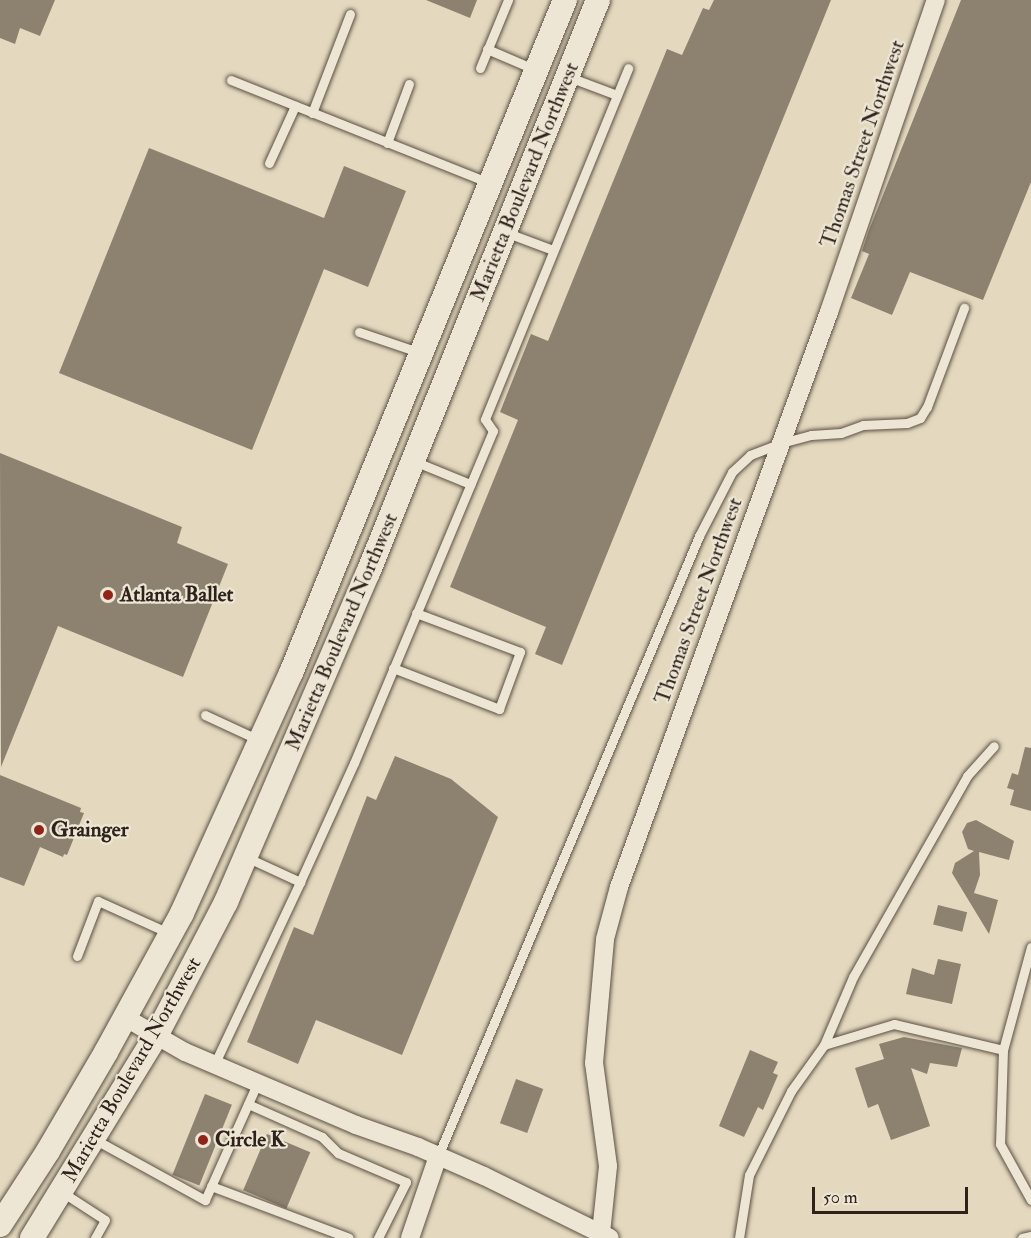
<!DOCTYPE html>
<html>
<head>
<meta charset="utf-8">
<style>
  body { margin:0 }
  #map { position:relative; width:1031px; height:1238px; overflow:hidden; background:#e4d9bf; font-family:"IM FELL Double Pica",serif }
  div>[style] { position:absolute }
  .building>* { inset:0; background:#8d8170; transform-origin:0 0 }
  .roads { filter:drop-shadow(0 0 2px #5c5043) drop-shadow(0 0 2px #5c5043) }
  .service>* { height:9px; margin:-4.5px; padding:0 4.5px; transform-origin:4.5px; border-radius:4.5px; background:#ede6d5 }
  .minor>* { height:18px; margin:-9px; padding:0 9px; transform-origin:9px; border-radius:9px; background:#ede6d5 }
  .secondary>* { height:24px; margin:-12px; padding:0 12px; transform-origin:12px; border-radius:12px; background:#ede6d5 }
  .dots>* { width:16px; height:16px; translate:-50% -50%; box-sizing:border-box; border:3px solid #ede6d5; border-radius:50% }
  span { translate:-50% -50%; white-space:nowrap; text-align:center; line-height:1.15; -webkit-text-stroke:4.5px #ede6d5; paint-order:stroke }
  .street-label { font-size:21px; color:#2f221a }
  .poi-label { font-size:21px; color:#2f221a; font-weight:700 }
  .left { translate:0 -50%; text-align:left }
  .scale { position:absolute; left:812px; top:1187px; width:156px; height:27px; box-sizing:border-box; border:3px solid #2f221a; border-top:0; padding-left:8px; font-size:18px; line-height:21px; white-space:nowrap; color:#2f221a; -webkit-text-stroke:4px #ede6d5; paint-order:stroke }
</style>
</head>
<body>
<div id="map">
  <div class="building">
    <div style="clip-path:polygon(0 0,55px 0,40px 36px,20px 28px,15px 44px,0 38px)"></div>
    <div style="clip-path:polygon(426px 0,477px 0,470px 18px)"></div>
    <div style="clip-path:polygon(714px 0,831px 0,562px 665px,535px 654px,546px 627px,450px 587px,518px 420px,500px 412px,531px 334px,548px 341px,667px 49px,682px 55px,703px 8px,709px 10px)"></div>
    <div style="clip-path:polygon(961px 0,1031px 0,1031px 182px,983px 300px,910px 272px,892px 315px,851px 298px,869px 254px,862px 251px,869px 230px)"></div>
    <div style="clip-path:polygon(149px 148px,324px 218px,344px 166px,406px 191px,368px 287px,324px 269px,252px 450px,59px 373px)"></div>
    <div style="clip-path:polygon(0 453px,182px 527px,177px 543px,228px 564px,183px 677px,58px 626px,1px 767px)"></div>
    <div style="clip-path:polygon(1025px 747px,1031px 748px,1031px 811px,1010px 805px,1014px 790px,1007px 788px,1012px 773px,1018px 775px)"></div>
    <div style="clip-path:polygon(395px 756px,451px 779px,498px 817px,402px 1055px,316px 1020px,298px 1064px,247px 1042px,294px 927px,313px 935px,367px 796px,376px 800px)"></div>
    <div style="clip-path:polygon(0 775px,81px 808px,80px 812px,84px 813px,67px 855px,64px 854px,63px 857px,40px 847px,24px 886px,0 877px)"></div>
    <div style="clip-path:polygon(976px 820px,1014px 841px,1009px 860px,979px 852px,980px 875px,974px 893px,998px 900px,989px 934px,952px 873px,955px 863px,974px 851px,968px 849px,962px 832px,967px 823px)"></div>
    <div style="left:938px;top:905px;width:30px;height:20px;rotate:14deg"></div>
    <div style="clip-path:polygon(938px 959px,961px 964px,952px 1004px,906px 994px,912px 968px,934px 975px)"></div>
    <div style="clip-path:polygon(904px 1037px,962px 1048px,957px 1067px,930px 1063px,927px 1074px,911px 1068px,930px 1126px,891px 1140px,878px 1104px,868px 1108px,855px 1068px,884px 1059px,879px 1044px)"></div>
    <div style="clip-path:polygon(750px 1050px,778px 1062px,773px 1073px,778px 1075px,763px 1110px,758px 1107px,744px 1137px,719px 1126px)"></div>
    <div style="left:516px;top:1079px;width:29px;height:47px;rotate:20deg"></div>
    <div style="left:205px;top:1094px;width:29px;height:87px;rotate:22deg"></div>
    <div style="left:267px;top:1134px;width:47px;height:61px;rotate:23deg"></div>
  </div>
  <div class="roads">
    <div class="service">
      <div style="left:487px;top:49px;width:53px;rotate:23.2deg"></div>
      <div style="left:480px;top:68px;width:74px;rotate:-67.6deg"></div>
      <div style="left:569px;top:77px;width:51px;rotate:20.6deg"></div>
      <div style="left:231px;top:80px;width:279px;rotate:21.7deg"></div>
      <div style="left:312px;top:113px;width:106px;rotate:-69deg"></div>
      <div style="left:387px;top:143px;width:63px;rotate:-69.6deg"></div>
      <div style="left:269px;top:163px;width:63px;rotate:-65.5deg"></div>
      <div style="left:505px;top:232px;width:51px;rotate:20.6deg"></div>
      <div style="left:359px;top:332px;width:65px;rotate:18.7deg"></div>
      <div style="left:414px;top:461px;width:61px;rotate:22.3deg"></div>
      <div style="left:393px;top:668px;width:114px;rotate:21.1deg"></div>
      <div style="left:499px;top:709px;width:61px;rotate:-69.8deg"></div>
      <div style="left:520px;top:652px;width:111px;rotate:-159.4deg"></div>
      <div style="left:205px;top:715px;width:60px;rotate:24.8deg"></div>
      <div style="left:246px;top:857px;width:60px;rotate:24.8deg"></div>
      <div style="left:300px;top:882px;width:131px;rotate:-65.6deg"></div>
      <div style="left:354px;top:763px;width:360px;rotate:-67.3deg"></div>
      <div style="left:493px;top:431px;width:14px;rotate:-124deg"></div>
      <div style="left:485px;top:419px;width:379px;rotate:-67.8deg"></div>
      <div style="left:1031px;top:947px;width:107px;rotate:105.2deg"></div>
      <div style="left:1003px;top:1050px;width:94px;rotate:91.8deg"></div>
      <div style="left:1000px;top:1144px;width:64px;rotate:61deg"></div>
      <div style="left:77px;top:956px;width:59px;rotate:-69.1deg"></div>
      <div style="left:98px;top:901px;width:78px;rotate:24.3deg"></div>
      <div style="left:824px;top:1045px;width:73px;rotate:-16.7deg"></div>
      <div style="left:894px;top:1024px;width:112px;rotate:13.4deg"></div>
      <div style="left:214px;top:1065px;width:202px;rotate:-64.8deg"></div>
      <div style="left:248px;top:1104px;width:81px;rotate:24deg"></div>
      <div style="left:322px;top:1137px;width:23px;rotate:45deg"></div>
      <div style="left:338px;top:1153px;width:74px;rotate:23.1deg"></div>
      <div style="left:406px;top:1182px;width:63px;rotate:116.6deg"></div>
      <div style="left:94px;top:1139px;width:127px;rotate:28.8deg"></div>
      <div style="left:205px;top:1200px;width:127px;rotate:-65.9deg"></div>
      <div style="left:438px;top:1156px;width:673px;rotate:-67.17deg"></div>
      <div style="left:699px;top:536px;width:72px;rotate:-62.7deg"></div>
      <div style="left:732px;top:472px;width:25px;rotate:-43deg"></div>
      <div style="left:750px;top:455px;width:33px;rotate:-21deg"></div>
      <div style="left:781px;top:443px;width:31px;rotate:-15deg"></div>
      <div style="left:811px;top:435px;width:30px;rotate:-4deg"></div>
      <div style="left:841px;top:433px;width:23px;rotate:-20deg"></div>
      <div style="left:863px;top:425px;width:44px;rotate:-2.6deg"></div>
      <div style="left:907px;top:423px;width:14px;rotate:-21deg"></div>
      <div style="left:920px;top:418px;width:13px;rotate:-58deg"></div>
      <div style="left:927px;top:407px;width:106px;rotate:-69.5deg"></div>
      <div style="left:211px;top:1186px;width:147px;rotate:20.6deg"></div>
      <div style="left:62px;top:1192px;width:51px;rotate:33.1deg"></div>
      <div style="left:105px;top:1220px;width:21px;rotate:119deg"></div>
      <div style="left:739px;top:1238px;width:64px;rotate:-81deg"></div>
      <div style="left:749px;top:1175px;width:94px;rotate:-63.4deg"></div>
      <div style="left:791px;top:1091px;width:57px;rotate:-54.3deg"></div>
      <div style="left:824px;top:1045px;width:74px;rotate:-66.9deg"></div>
      <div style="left:853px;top:977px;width:231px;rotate:-60.4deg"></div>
      <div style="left:967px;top:776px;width:40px;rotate:-48deg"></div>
      <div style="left:1022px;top:1238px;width:9px;rotate:-13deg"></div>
    </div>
    <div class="minor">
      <div style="left:126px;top:1018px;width:68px;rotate:30deg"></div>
      <div style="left:185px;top:1052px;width:186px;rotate:23.1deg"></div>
      <div style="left:356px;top:1125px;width:66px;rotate:19.5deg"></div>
      <div style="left:418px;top:1147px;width:72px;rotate:23.7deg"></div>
      <div style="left:484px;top:1176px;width:140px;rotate:26.2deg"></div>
      <div style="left:601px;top:1233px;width:67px;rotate:-84deg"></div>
      <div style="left:608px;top:1166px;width:104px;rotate:-97.7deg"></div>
      <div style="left:594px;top:1063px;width:124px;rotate:-84.9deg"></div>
      <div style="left:605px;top:939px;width:54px;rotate:-74.9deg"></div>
      <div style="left:619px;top:887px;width:612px;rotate:-69.94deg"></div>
      <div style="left:829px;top:312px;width:330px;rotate:-71.1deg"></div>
      <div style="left:410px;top:1238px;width:87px;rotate:-71.1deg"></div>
    </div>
    <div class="secondary">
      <div style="left:0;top:1225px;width:88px;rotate:-57deg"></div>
      <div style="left:48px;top:1151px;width:115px;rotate:-59.6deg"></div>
      <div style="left:106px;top:1052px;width:158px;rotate:-61.3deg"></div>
      <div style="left:182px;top:913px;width:264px;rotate:-65.6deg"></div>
      <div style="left:291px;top:673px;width:727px;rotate:-67.85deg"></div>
      <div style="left:32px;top:1238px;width:237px;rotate:-58.5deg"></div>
      <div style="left:156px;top:1036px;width:151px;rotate:-62.4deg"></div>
      <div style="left:226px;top:902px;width:358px;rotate:-66.7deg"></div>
      <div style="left:368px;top:573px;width:617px;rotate:-68.13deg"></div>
    </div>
  </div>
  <div class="dots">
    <div style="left:108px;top:595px;background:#8f2418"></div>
    <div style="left:39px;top:830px;background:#8f2418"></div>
    <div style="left:203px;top:1140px;background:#8f2418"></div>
  </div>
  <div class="street-label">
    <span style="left:863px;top:144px;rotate:-71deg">Thomas Street Northwest</span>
    <span style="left:525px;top:182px;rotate:-68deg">Marietta Boulevard Northwest</span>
    <span style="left:699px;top:601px;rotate:-70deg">Thomas Street Northwest</span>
    <span style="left:342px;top:632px;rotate:-67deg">Marietta Boulevard Northwest</span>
    <span style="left:132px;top:1070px;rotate:-60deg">Marietta Boulevard Northwest</span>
  </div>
  <div class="poi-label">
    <span class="left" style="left:120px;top:595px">Atlanta Ballet</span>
    <span class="left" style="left:51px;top:830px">Grainger</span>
    <span class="left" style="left:215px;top:1140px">Circle K</span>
  </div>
  <div class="scale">50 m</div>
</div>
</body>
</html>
